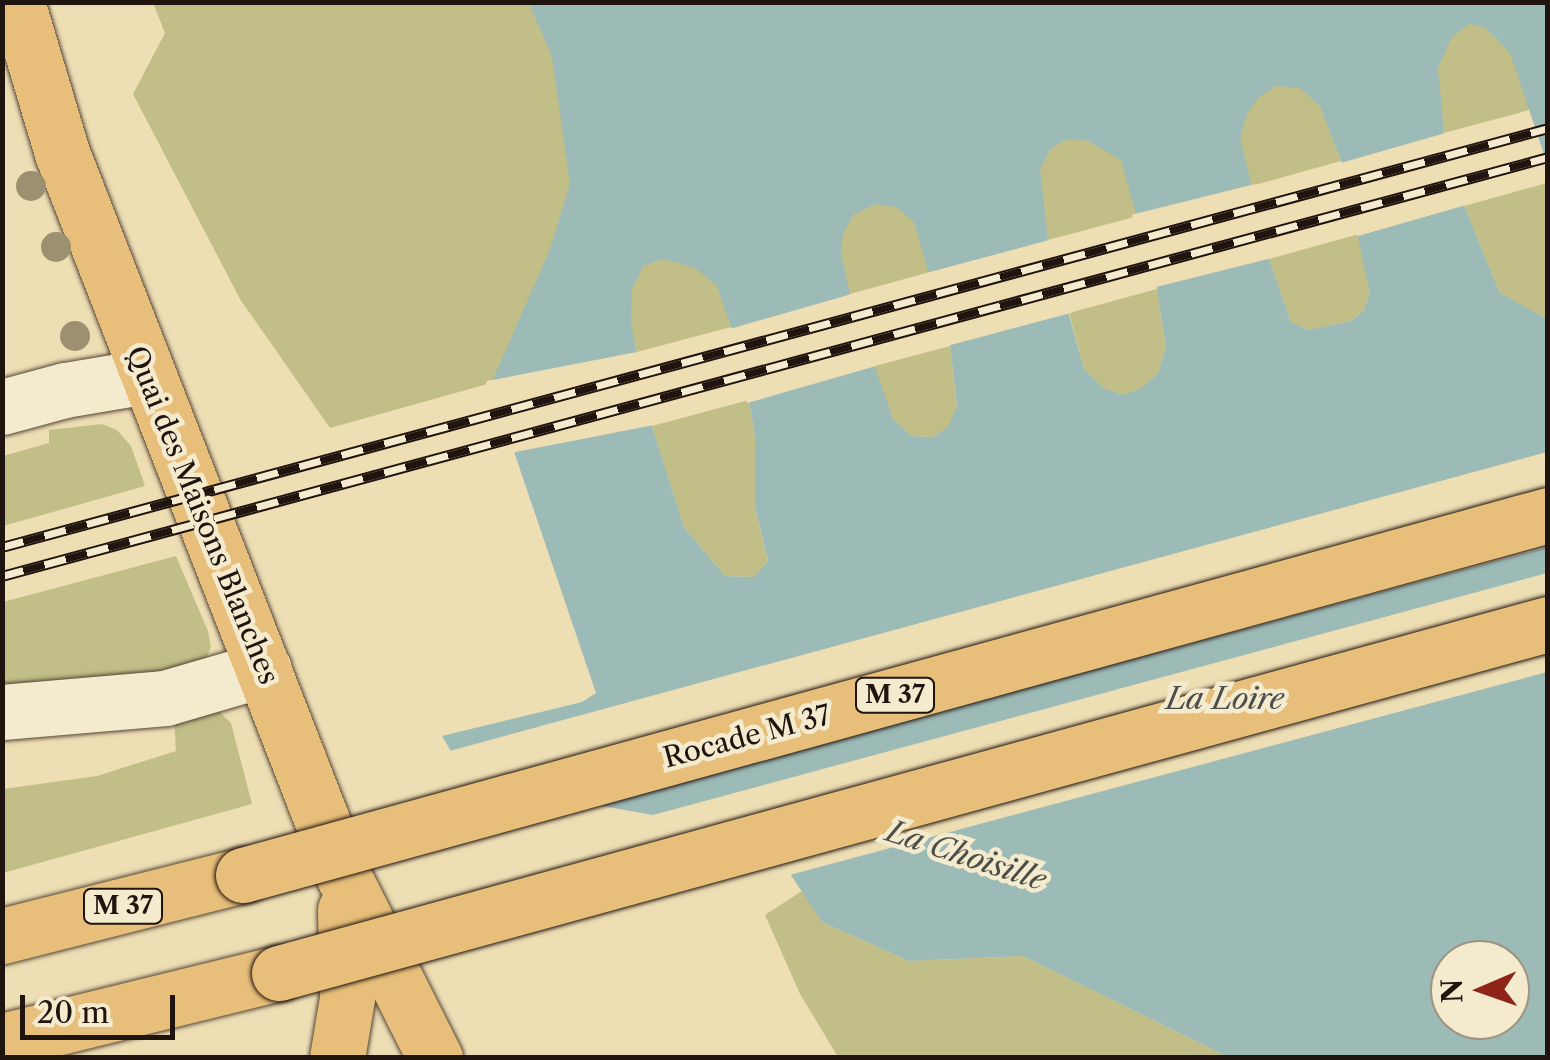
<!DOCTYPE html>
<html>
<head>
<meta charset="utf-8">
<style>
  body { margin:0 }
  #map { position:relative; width:1550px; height:1060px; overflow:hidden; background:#eedeb4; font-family:"Libre Caslon Text",serif }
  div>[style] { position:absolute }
  .green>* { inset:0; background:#c1bf87 }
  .water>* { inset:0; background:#9cbab6 }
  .pier>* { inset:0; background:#eedeb4; transform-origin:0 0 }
  .roads { filter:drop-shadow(0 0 2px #544638) drop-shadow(0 0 2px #544638) }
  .minor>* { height:55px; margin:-27.5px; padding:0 27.5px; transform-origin:27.5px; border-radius:27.5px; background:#f4eace }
  .major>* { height:55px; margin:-27.5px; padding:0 27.5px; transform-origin:27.5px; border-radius:27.5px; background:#e7bf7a }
  .highway>* { height:55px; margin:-27.5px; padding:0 27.5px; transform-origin:27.5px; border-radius:27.5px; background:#e7bf7a }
  .rail>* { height:11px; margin-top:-5.5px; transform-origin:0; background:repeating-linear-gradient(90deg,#f4eace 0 22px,#20140f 0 44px); box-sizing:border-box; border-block:2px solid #20140f }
  .bridges { filter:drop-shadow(0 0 2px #20140f) drop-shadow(0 0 2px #20140f) }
  .highway-bridge>* { height:55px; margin:-27.5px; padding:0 27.5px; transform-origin:27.5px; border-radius:27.5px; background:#e7bf7a }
  .trees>* { width:30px; height:30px; margin:-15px; border-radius:50%; background:#9c9070 }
  span { translate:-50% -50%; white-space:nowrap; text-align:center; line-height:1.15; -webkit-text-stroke:9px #f4eace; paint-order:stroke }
  .shield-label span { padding:2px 8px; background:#f4eace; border:2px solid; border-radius:8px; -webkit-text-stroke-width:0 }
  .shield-label { font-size:25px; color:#20140f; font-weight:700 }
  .street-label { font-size:28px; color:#20140f }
  .water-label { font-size:30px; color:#4b4e49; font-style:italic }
  .frame { position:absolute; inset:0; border:5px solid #20140f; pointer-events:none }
  .north { position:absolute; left:1430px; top:940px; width:100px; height:100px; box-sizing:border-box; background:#f4eace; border:2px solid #9f9482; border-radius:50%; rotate:268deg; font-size:28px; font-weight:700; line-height:40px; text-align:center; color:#20140f }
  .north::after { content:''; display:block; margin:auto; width:35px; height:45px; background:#8f2418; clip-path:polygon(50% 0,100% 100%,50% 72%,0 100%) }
  .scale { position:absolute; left:20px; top:995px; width:155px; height:45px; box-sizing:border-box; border:5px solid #20140f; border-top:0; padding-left:12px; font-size:30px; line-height:35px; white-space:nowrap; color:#20140f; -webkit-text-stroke:8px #f4eace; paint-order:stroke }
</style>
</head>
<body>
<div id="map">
  <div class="green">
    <div style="clip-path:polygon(153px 3px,1547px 3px,1526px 91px,1533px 109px,1444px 133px,1442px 115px,1335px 145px,1341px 161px,1251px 186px,1246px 169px,1134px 201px,1138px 216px,1048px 240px,1046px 227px,926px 260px,930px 272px,850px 294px,847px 283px,728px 317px,731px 327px,637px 352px,635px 343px,330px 428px,240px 299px,133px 94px,165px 33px)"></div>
    <div style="clip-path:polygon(1547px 183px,1548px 319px,1545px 321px,1500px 293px,1464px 206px)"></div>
    <div style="clip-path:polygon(1359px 234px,1370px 293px,1363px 311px,1351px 321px,1308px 330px,1291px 322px,1269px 259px)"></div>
    <div style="clip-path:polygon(1157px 289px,1166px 347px,1158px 373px,1143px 387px,1124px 395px,1104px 388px,1084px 369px,1069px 313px)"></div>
    <div style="clip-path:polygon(950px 346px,957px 406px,948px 428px,933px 437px,911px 436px,893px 419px,871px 367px)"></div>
    <div style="clip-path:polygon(749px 400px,755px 437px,755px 508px,768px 562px,754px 577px,725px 576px,684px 527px,652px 426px)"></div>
    <div style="clip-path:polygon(102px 424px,117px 430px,131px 446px,145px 486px,3px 526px,3px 456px,49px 443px,49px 430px)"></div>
    <div style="clip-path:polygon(176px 556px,208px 631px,211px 647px,206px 659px,192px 669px,3px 693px,3px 602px)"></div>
    <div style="clip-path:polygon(216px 708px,231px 723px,252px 804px,3px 873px,3px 789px,97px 776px,176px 751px,174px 719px)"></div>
    <div style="clip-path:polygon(802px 891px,822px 922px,909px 961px,1023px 956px,1228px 1057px,838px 1057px,800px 994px,765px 915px)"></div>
  </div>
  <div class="water">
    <div style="clip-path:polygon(evenodd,529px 3px,1547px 3px,1547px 163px,1510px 53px,1486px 28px,1469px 24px,1452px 37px,1438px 68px,1444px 133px,1464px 206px,1500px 293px,1547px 319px,1547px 1057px,1228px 1057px,1023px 956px,909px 961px,822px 922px,775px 851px,686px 821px,469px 782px,442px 736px,582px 702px,596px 693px,491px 384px,550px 249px,570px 184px,552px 57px,529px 3px,1276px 86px,1300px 88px,1320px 106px,1341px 161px,1370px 293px,1363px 311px,1351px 321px,1308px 330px,1291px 322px,1269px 259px,1240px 137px,1248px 112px,1260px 96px,1276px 86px,529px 3px,1067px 139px,1088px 141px,1121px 160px,1157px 289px,1166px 347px,1158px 373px,1143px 387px,1124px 395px,1104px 388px,1084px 369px,1048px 240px,1040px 169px,1051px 148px,1067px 139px,529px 3px,875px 204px,896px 207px,914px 222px,950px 345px,957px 406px,948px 427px,933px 437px,911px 436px,893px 419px,850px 294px,841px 253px,843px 234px,853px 215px,875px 204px,529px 3px,663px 259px,695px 268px,717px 286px,731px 327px,749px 400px,755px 437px,755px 508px,768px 561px,754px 577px,725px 576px,684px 527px,652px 426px,631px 324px,632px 289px,643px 266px,663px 259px,529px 3px,1450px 960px,1510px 960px,1510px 1020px,1450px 1020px,1450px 960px)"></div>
  </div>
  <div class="pier">
    <div style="left:1449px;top:132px;width:75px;height:117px;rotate:74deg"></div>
    <div style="left:1255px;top:184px;width:76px;height:127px;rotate:76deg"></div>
    <div style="left:1053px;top:239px;width:76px;height:133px;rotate:75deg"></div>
    <div style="left:855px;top:293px;width:76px;height:134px;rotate:74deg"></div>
    <div style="left:642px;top:351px;width:75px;height:159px;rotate:79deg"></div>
    <div style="clip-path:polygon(1547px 452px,1547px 547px,580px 809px,472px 804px,446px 752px)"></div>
    <div style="clip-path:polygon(1547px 573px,1547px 672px,786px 876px,772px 855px,685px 826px,638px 819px)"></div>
  </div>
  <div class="roads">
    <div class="minor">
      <div style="left:2px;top:407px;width:65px;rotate:-15.1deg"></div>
      <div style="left:65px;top:390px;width:84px;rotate:-9.6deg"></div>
      <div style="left:2px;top:712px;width:164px;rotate:-4.9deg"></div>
      <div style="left:165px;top:698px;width:103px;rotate:-16.3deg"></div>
    </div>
    <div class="major">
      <div style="left:17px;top:2px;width:158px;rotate:73.4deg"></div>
      <div style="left:62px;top:153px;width:777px;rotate:68.72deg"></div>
      <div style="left:344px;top:877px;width:203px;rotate:63.3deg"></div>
      <div style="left:337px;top:1058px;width:61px;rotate:-80.5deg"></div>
      <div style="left:347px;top:998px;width:88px;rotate:-91.3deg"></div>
    </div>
    <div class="highway">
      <div style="left:2px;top:936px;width:249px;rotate:-14.2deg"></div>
      <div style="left:2px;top:1041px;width:285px;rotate:-13.8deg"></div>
    </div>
  </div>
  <div class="rail">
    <div style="left:2px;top:547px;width:1602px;rotate:-15.16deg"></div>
    <div style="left:2px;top:576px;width:1602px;rotate:-15.16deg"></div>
  </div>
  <div class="bridges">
    <div class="highway-bridge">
      <div style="left:243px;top:875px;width:1354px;rotate:-15.42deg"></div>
      <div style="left:279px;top:973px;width:1316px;rotate:-15.38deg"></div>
    </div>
  </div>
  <div class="trees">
    <div style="left:31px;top:186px"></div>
    <div style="left:56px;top:247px"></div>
    <div style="left:75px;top:336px"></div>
  </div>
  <div class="shield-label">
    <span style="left:895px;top:695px">M 37</span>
    <span style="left:123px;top:906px">M 37</span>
  </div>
  <div class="street-label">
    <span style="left:203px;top:515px;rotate:68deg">Quai des Maisons Blanches</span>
    <span style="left:747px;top:736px;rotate:-15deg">Rocade M 37</span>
  </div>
  <div class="water-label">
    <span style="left:1225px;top:699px">La Loire</span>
    <span style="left:966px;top:856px;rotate:18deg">La Choisille</span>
  </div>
  <div class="frame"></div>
  <div class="north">N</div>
  <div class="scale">20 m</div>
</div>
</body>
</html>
